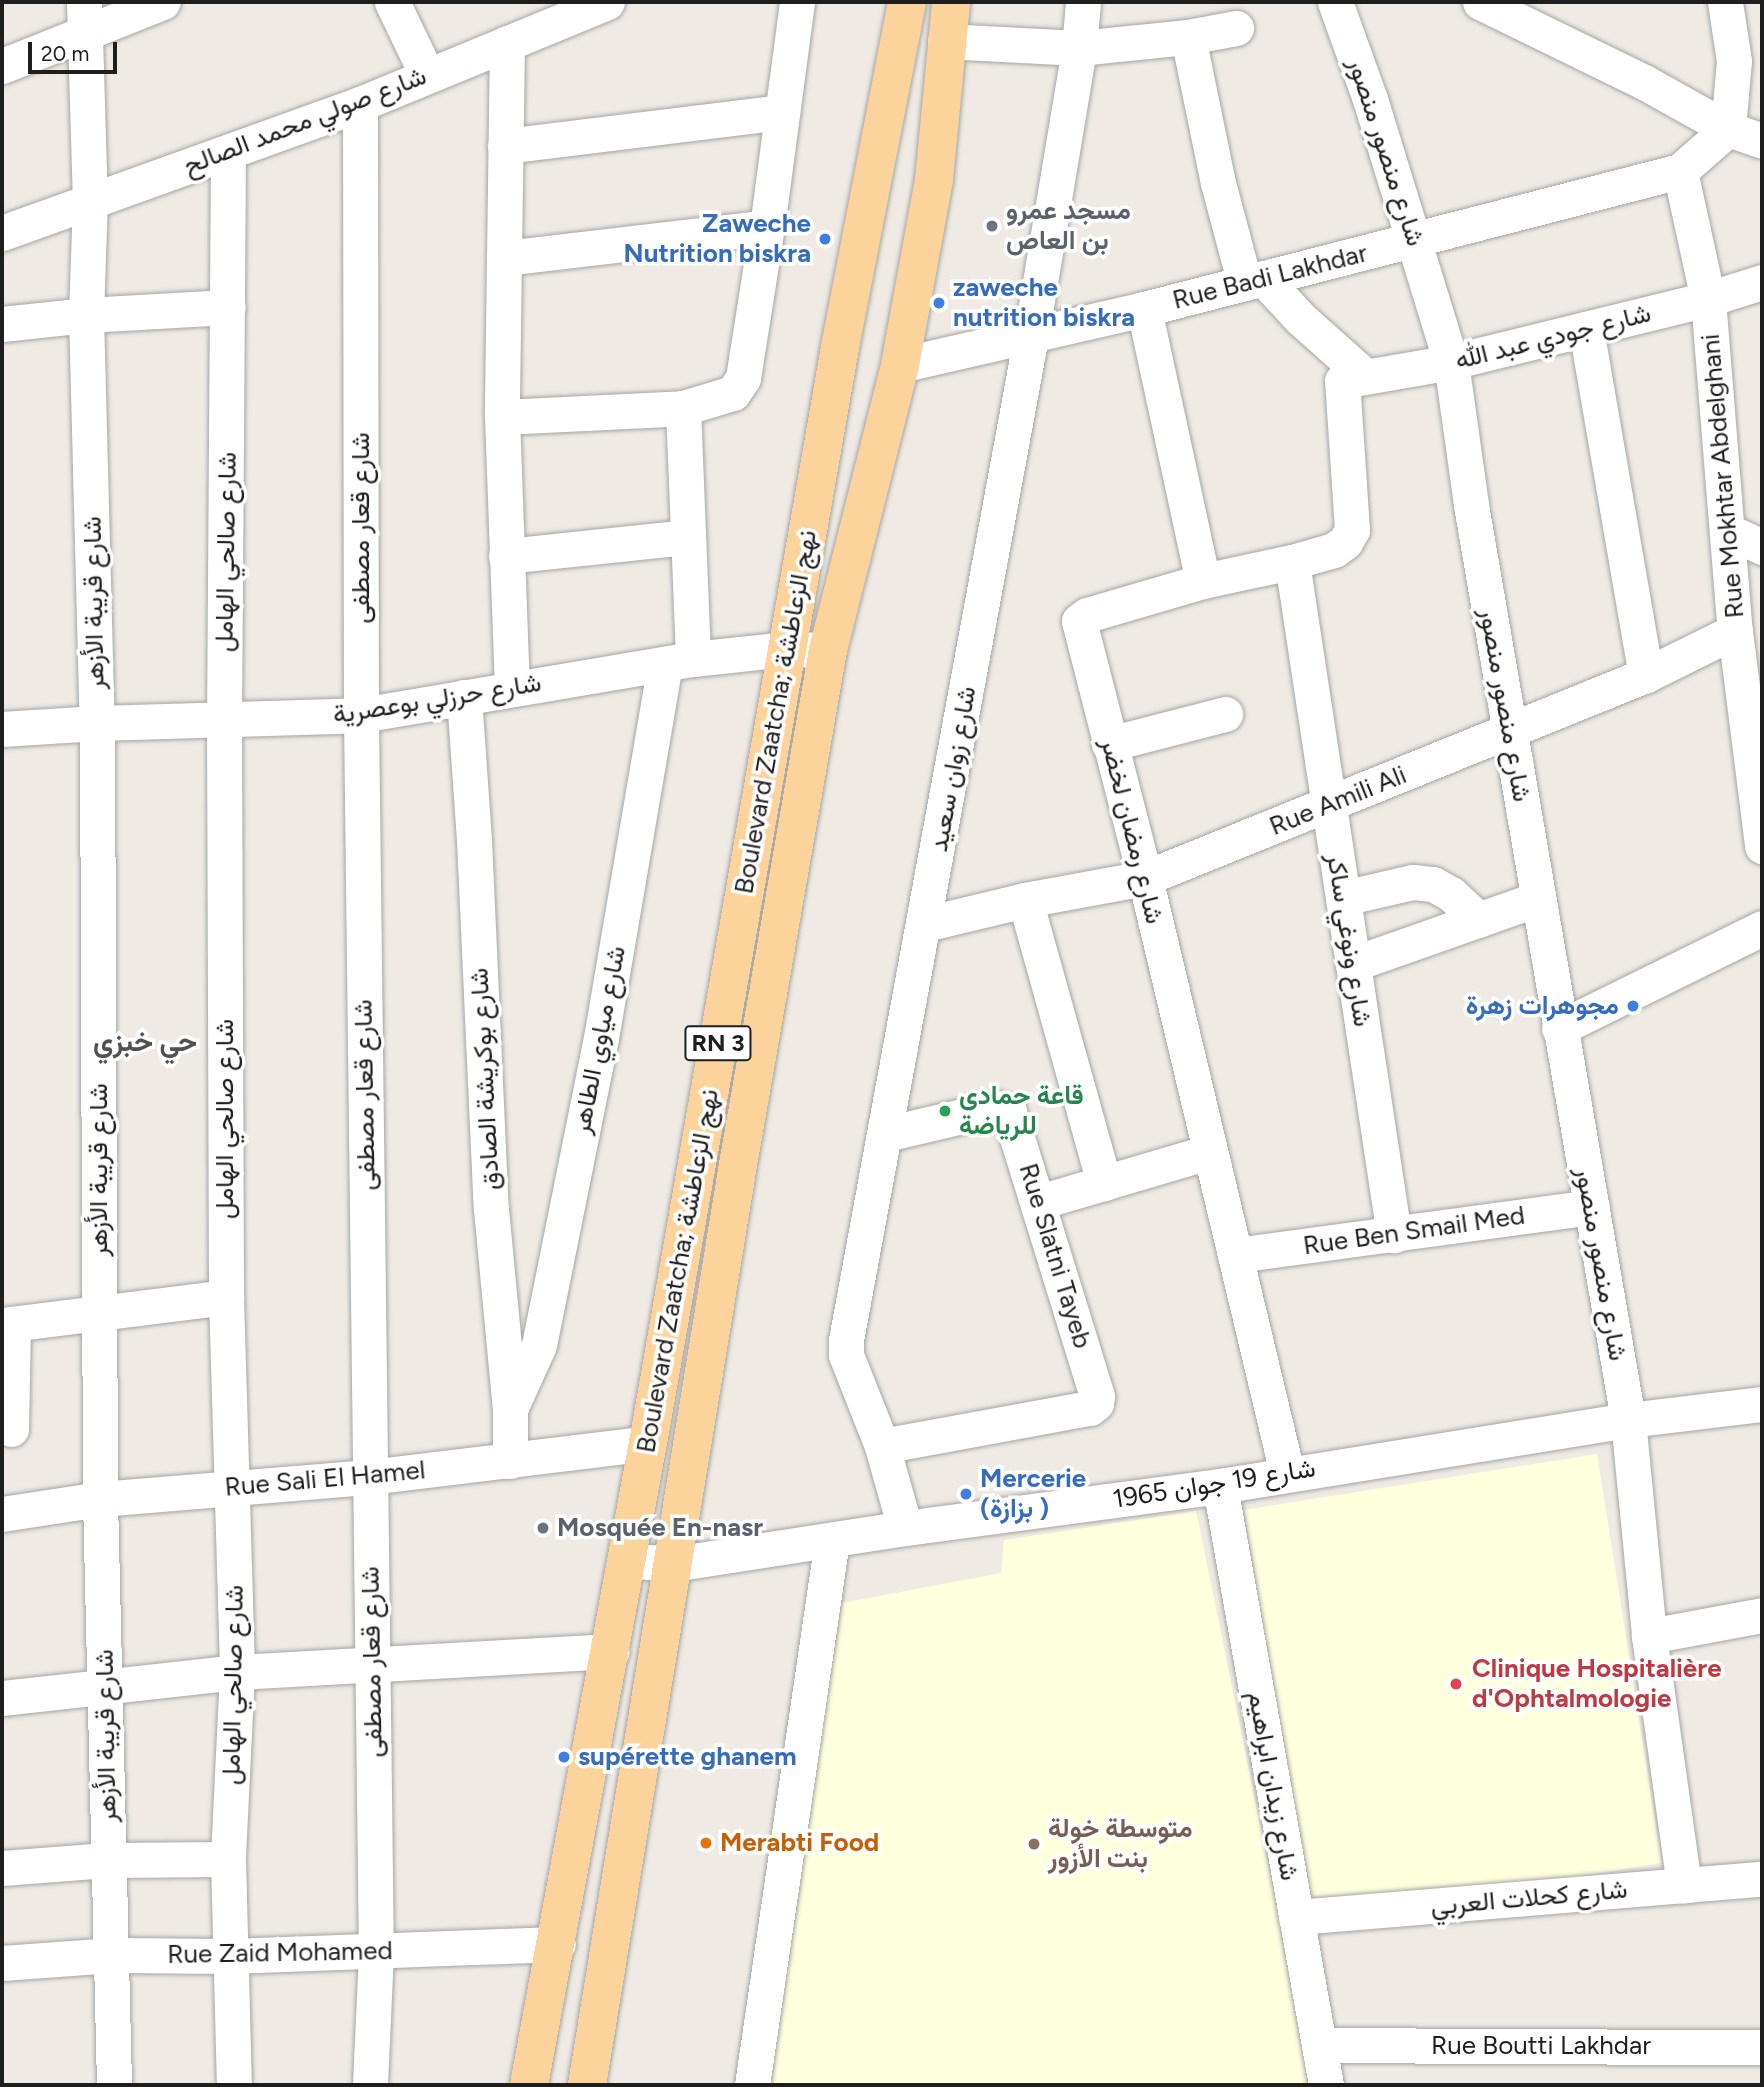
<!DOCTYPE html>
<html>
<head>
<meta charset="utf-8">
<style>
  body { margin:0 }
  #map { position:relative; width:1764px; height:2087px; overflow:hidden; background:#efebe4; font-family:Figtree,Vazirmatn,sans-serif }
  div>[style] { position:absolute }
  .education>* { inset:0; background:#feffdd; transform-origin:0 0 }
  .roads { filter:drop-shadow(0 0 2px #a5a5a5) drop-shadow(0 0 2px #a5a5a5) }
  .minor>* { height:35px; margin:-17.5px; padding:0 17.5px; transform-origin:17.5px; border-radius:17.5px; background:#fff }
  .major>* { height:38px; margin:-19px; padding:0 19px; transform-origin:19px; border-radius:19px; background:#fcd49b }
  .dots>* { width:19px; height:19px; translate:-50% -50%; box-sizing:border-box; border:4px solid #fff; border-radius:50% }
  span { translate:-50% -50%; white-space:nowrap; text-align:center; line-height:1.15; -webkit-text-stroke:7px #fff; paint-order:stroke }
  .shield-label span { padding:2px 5px; background:#fff; border:2px solid; border-radius:5px; -webkit-text-stroke-width:0 }
  .shield-label { font-size:24px; color:#1e1e1e; font-weight:700 }
  .street-label { font-size:26px; color:#1e1e1e }
  .worship-label { font-size:26px; color:#5b616d; font-weight:700 }
  .left { translate:0 -50%; text-align:left }
  .shop-label { font-size:26px; color:#366cbe; font-weight:700 }
  .right { translate:-100% -50%; text-align:right }
  .leisure-label { font-size:26px; color:#27864d; font-weight:700 }
  .health-label { font-size:26px; color:#be3a42; font-weight:700 }
  .education-label { font-size:26px; color:#785e54; font-weight:700 }
  .food-label { font-size:26px; color:#c56008; font-weight:700 }
  .neighbourhood-label { font-size:28px; color:#515151; font-weight:700 }
  .frame { position:absolute; inset:0; border:4px solid #1e1e1e; pointer-events:none }
  .scale { position:absolute; left:28px; top:42px; width:89px; height:32px; box-sizing:border-box; border:4px solid #1e1e1e; border-top:0; padding-left:9px; font-size:21px; line-height:24px; white-space:nowrap; color:#1e1e1e; -webkit-text-stroke:5px #fff; paint-order:stroke }
</style>
</head>
<body>
<div id="map">
  <div class="education">
    <div style="left:1597px;top:1454px;width:414px;height:357px;rotate:81deg"></div>
    <div style="clip-path:polygon(1196px 1511px,1313px 2085px,765px 2085px,842px 1603px,1001px 1573px,1004px 1540px)"></div>
  </div>
  <div class="roads">
    <div class="minor">
      <div style="left:84px;top:2px;width:198px;rotate:88.3deg"></div>
      <div style="left:90px;top:200px;width:115px;rotate:92deg"></div>
      <div style="left:86px;top:315px;width:408px;rotate:88.5deg"></div>
      <div style="left:97px;top:723px;width:776px;rotate:89.78deg"></div>
      <div style="left:100px;top:1499px;width:586px;rotate:88.63deg"></div>
      <div style="left:392px;top:2px;width:81px;rotate:64.4deg"></div>
      <div style="left:1335px;top:2px;width:103px;rotate:70.2deg"></div>
      <div style="left:1370px;top:99px;width:275px;rotate:72.9deg"></div>
      <div style="left:1451px;top:362px;width:144px;rotate:82deg"></div>
      <div style="left:1471px;top:505px;width:928px;rotate:80.26deg"></div>
      <div style="left:1628px;top:1420px;width:217px;rotate:84.4deg"></div>
      <div style="left:1649px;top:1636px;width:252px;rotate:82deg"></div>
      <div style="left:1480px;top:2px;width:182px;rotate:26deg"></div>
      <div style="left:1644px;top:82px;width:96px;rotate:29.2deg"></div>
      <div style="left:1728px;top:129px;width:36px;rotate:19deg"></div>
      <div style="left:1188px;top:37px;width:149px;rotate:78.4deg"></div>
      <div style="left:1218px;top:183px;width:101px;rotate:75.1deg"></div>
      <div style="left:945px;top:41px;width:134px;rotate:3deg"></div>
      <div style="left:1079px;top:48px;width:110px;rotate:-5.8deg"></div>
      <div style="left:1188px;top:37px;width:49px;rotate:-10.6deg"></div>
      <div style="left:507px;top:43px;width:374px;rotate:90.8deg"></div>
      <div style="left:502px;top:417px;width:271px;rotate:87.9deg"></div>
      <div style="left:2px;top:66px;width:173px;rotate:-21.7deg"></div>
      <div style="left:360px;top:104px;width:611px;rotate:89.91deg"></div>
      <div style="left:361px;top:715px;width:1237px;rotate:89.31deg"></div>
      <div style="left:376px;top:1952px;width:133px;rotate:92.6deg"></div>
      <div style="left:505px;top:146px;width:279px;rotate:-7deg"></div>
      <div style="left:228px;top:152px;width:569px;rotate:90.4deg"></div>
      <div style="left:224px;top:721px;width:576px;rotate:89.8deg"></div>
      <div style="left:226px;top:1297px;width:375px;rotate:88.3deg"></div>
      <div style="left:237px;top:1672px;width:187px;rotate:92.8deg"></div>
      <div style="left:228px;top:1859px;width:226px;rotate:88.5deg"></div>
      <div style="left:1680px;top:171px;width:131px;rotate:77.7deg"></div>
      <div style="left:1708px;top:299px;width:333px;rotate:85.4deg"></div>
      <div style="left:1735px;top:631px;width:217px;rotate:82.8deg"></div>
      <div style="left:2px;top:233px;width:381px;rotate:-19.8deg"></div>
      <div style="left:360px;top:104px;width:267px;rotate:-22.4deg"></div>
      <div style="left:504px;top:258px;width:265px;rotate:-6.7deg"></div>
      <div style="left:1263px;top:278px;width:56px;rotate:47.2deg"></div>
      <div style="left:1301px;top:319px;width:86px;rotate:41.7deg"></div>
      <div style="left:1144px;top:309px;width:278px;rotate:77.8deg"></div>
      <div style="left:2px;top:324px;width:84px;rotate:-6.1deg"></div>
      <div style="left:86px;top:315px;width:142px;rotate:-3.2deg"></div>
      <div style="left:1586px;top:329px;width:351px;rotate:80.2deg"></div>
      <div style="left:900px;top:365px;width:250px;rotate:-12.9deg"></div>
      <div style="left:1144px;top:309px;width:553px;rotate:-14.44deg"></div>
      <div style="left:1680px;top:171px;width:64px;rotate:-41.2deg"></div>
      <div style="left:1728px;top:129px;width:68px;rotate:-85deg"></div>
      <div style="left:1734px;top:61px;width:60px;rotate:-98.7deg"></div>
      <div style="left:683px;top:408px;width:251px;rotate:87.7deg"></div>
      <div style="left:502px;top:417px;width:181px;rotate:-2.8deg"></div>
      <div style="left:683px;top:408px;width:52px;rotate:-16.7deg"></div>
      <div style="left:733px;top:393px;width:18px;rotate:-56deg"></div>
      <div style="left:743px;top:378px;width:153px;rotate:-81deg"></div>
      <div style="left:767px;top:227px;width:227px;rotate:-82.4deg"></div>
      <div style="left:1728px;top:531px;width:38px;rotate:25deg"></div>
      <div style="left:506px;top:556px;width:182px;rotate:-6deg"></div>
      <div style="left:1292px;top:562px;width:681px;rotate:81.38deg"></div>
      <div style="left:464px;top:697px;width:143px;rotate:86deg"></div>
      <div style="left:474px;top:840px;width:369px;rotate:87.4deg"></div>
      <div style="left:491px;top:1209px;width:201px;rotate:84.6deg"></div>
      <div style="left:510px;top:1409px;width:52px;rotate:90deg"></div>
      <div style="left:2px;top:729px;width:95px;rotate:-3.6deg"></div>
      <div style="left:97px;top:723px;width:264px;rotate:-1.7deg"></div>
      <div style="left:361px;top:715px;width:337px;rotate:-9.6deg"></div>
      <div style="left:693px;top:659px;width:95px;rotate:-6.1deg"></div>
      <div style="left:787px;top:649px;width:41px;rotate:1.4deg"></div>
      <div style="left:1109px;top:744px;width:120px;rotate:-14.5deg"></div>
      <div style="left:1343px;top:898px;width:72px;rotate:-12.9deg"></div>
      <div style="left:1413px;top:882px;width:20px;rotate:6deg"></div>
      <div style="left:1433px;top:884px;width:21px;rotate:29deg"></div>
      <div style="left:1451px;top:894px;width:38px;rotate:43deg"></div>
      <div style="left:1025px;top:900px;width:294px;rotate:74.4deg"></div>
      <div style="left:925px;top:924px;width:103px;rotate:-13.5deg"></div>
      <div style="left:1025px;top:900px;width:122px;rotate:-10.4deg"></div>
      <div style="left:1145px;top:878px;width:541px;rotate:-22.06deg"></div>
      <div style="left:1646px;top:675px;width:99px;rotate:-26.3deg"></div>
      <div style="left:1353px;top:964px;width:196px;rotate:-19.4deg"></div>
      <div style="left:1559px;top:1028px;width:226px;rotate:-26.2deg"></div>
      <div style="left:1039px;top:1202px;width:177px;rotate:-16.4deg"></div>
      <div style="left:1236px;top:1255px;width:359px;rotate:-7.7deg"></div>
      <div style="left:2px;top:1325px;width:226px;rotate:-7.1deg"></div>
      <div style="left:510px;top:1409px;width:70px;rotate:-65.6deg"></div>
      <div style="left:539px;top:1345px;width:313px;rotate:-78.6deg"></div>
      <div style="left:601px;top:1038px;width:378px;rotate:-80.3deg"></div>
      <div style="left:11px;top:1429px;width:105px;rotate:-88.9deg"></div>
      <div style="left:882px;top:1446px;width:211px;rotate:-10.4deg"></div>
      <div style="left:1090px;top:1408px;width:8px;rotate:-40deg"></div>
      <div style="left:1096px;top:1403px;width:7px;rotate:-82deg"></div>
      <div style="left:1097px;top:1396px;width:298px;rotate:-107.2deg"></div>
      <div style="left:1009px;top:1111px;width:13px;rotate:-167deg"></div>
      <div style="left:996px;top:1108px;width:113px;rotate:166.7deg"></div>
      <div style="left:1287px;top:1473px;width:612px;rotate:-103.42deg"></div>
      <div style="left:1145px;top:878px;width:265px;rotate:-104.4deg"></div>
      <div style="left:1079px;top:621px;width:10px;rotate:-37deg"></div>
      <div style="left:1087px;top:615px;width:121px;rotate:-16.3deg"></div>
      <div style="left:1203px;top:581px;width:91px;rotate:-12.1deg"></div>
      <div style="left:1292px;top:562px;width:44px;rotate:-15.9deg"></div>
      <div style="left:1334px;top:550px;width:14px;rotate:-36deg"></div>
      <div style="left:1345px;top:542px;width:14px;rotate:-60deg"></div>
      <div style="left:1352px;top:530px;width:149px;rotate:-93.8deg"></div>
      <div style="left:1342px;top:381px;width:111px;rotate:-9.9deg"></div>
      <div style="left:1451px;top:362px;width:265px;rotate:-13.8deg"></div>
      <div style="left:1708px;top:299px;width:57px;rotate:-17.5deg"></div>
      <div style="left:1220px;top:1486px;width:608px;rotate:79.96deg"></div>
      <div style="left:2px;top:1514px;width:99px;rotate:-8.7deg"></div>
      <div style="left:100px;top:1499px;width:270px;rotate:-4.7deg"></div>
      <div style="left:369px;top:1477px;width:281px;rotate:-6.9deg"></div>
      <div style="left:905px;top:1528px;width:85px;rotate:-105.7deg"></div>
      <div style="left:882px;top:1446px;width:98px;rotate:-111.6deg"></div>
      <div style="left:846px;top:1355px;width:15px;rotate:-90deg"></div>
      <div style="left:846px;top:1340px;width:1021px;rotate:-79.56deg"></div>
      <div style="left:1031px;top:336px;width:292px;rotate:-80.5deg"></div>
      <div style="left:1079px;top:48px;width:46px;rotate:-85deg"></div>
      <div style="left:625px;top:1560px;width:48px;rotate:4.8deg"></div>
      <div style="left:673px;top:1564px;width:235px;rotate:-8.8deg"></div>
      <div style="left:905px;top:1528px;width:318px;rotate:-7.6deg"></div>
      <div style="left:1220px;top:1486px;width:413px;rotate:-9.2deg"></div>
      <div style="left:1628px;top:1420px;width:135px;rotate:-6.8deg"></div>
      <div style="left:1649px;top:1636px;width:115px;rotate:-10.5deg"></div>
      <div style="left:2px;top:1698px;width:236px;rotate:-6.3deg"></div>
      <div style="left:237px;top:1672px;width:375px;rotate:-3.2deg"></div>
      <div style="left:2px;top:1868px;width:105px;rotate:-4.4deg"></div>
      <div style="left:107px;top:1860px;width:121px;rotate:-0.5deg"></div>
      <div style="left:1296px;top:1917px;width:468px;rotate:-4.7deg"></div>
      <div style="left:2px;top:1963px;width:111px;rotate:-4.1deg"></div>
      <div style="left:113px;top:1955px;width:117px;rotate:0.5deg"></div>
      <div style="left:230px;top:1956px;width:328px;rotate:-2.1deg"></div>
      <div style="left:1319px;top:2045px;width:443px;rotate:0.3deg"></div>
      <div style="left:752px;top:2085px;width:551px;rotate:-81.65deg"></div>
    </div>
    <div class="major">
      <div style="left:529px;top:2085px;width:653px;rotate:-79.5deg"></div>
      <div style="left:648px;top:1443px;width:1113px;rotate:-80.06deg"></div>
      <div style="left:840px;top:347px;width:351px;rotate:-79deg"></div>
      <div style="left:587px;top:2085px;width:938px;rotate:-80.68deg"></div>
      <div style="left:739px;top:1159px;width:517px;rotate:-80.08deg"></div>
      <div style="left:828px;top:650px;width:294px;rotate:-75.8deg"></div>
      <div style="left:900px;top:365px;width:188px;rotate:-79.6deg"></div>
      <div style="left:934px;top:180px;width:179px;rotate:-84.5deg"></div>
    </div>
  </div>
  <div class="dots">
    <div style="left:992px;top:226px;background:#6b7280"></div>
    <div style="left:825px;top:239px;background:#3f7fe0"></div>
    <div style="left:939px;top:303px;background:#3f7fe0"></div>
    <div style="left:1633px;top:1006px;background:#3f7fe0"></div>
    <div style="left:945px;top:1111px;background:#2e9e5b"></div>
    <div style="left:966px;top:1494px;background:#3f7fe0"></div>
    <div style="left:543px;top:1528px;background:#6b7280"></div>
    <div style="left:1456px;top:1684px;background:#e0444e"></div>
    <div style="left:564px;top:1757px;background:#3f7fe0"></div>
    <div style="left:706px;top:1843px;background:#e8710a"></div>
    <div style="left:1034px;top:1844px;background:#8d6e63"></div>
  </div>
  <div class="shield-label">
    <span style="left:718px;top:1043px">RN 3</span>
  </div>
  <div class="street-label">
    <span style="left:305px;top:121px;rotate:-21deg">شارع صولي محمد الصالح</span>
    <span style="left:1386px;top:152px;rotate:72deg">شارع منصور منصور</span>
    <span style="left:1270px;top:277px;rotate:-14deg">Rue Badi Lakhdar</span>
    <span style="left:1553px;top:337px;rotate:-14deg">شارع جودي عبد الله</span>
    <span style="left:1723px;top:476px;rotate:-95deg">Rue Mokhtar Abdelghani</span>
    <span style="left:361px;top:528px;rotate:-90deg">شارع قعار مصطفى</span>
    <span style="left:226px;top:552px;rotate:-89deg">شارع صالحي الهامل</span>
    <span style="left:94px;top:603px;rotate:-91deg">شارع قريبة الأزهر</span>
    <span style="left:437px;top:699px;rotate:-9deg">شارع حرزلي بوعصرية</span>
    <span style="left:1505px;top:705px;rotate:80deg">شارع منصور منصور</span>
    <span style="left:776px;top:712px;rotate:-80deg">Boulevard Zaatcha; نهج الزعاطشة</span>
    <span style="left:953px;top:769px;rotate:-80deg">شارع زوان سعيد</span>
    <span style="left:1338px;top:801px;rotate:-22deg">Rue Amili Ali</span>
    <span style="left:1132px;top:831px;rotate:76deg">شارع رمضان لخضر</span>
    <span style="left:1349px;top:940px;rotate:81deg">شارع ونوغي ساكر</span>
    <span style="left:599px;top:1040px;rotate:-79deg">شارع مياوي الطاهر</span>
    <span style="left:485px;top:1079px;rotate:-93deg">شارع بوكريشة الصادق</span>
    <span style="left:365px;top:1095px;rotate:-91deg">شارع قعار مصطفى</span>
    <span style="left:225px;top:1119px;rotate:-90deg">شارع صالحي الهامل</span>
    <span style="left:99px;top:1170px;rotate:-90deg">شارع قريبة الأزهر</span>
    <span style="left:1414px;top:1231px;rotate:-8deg">Rue Ben Smail Med</span>
    <span style="left:1055px;top:1256px;rotate:73deg">Rue Slatni Tayeb</span>
    <span style="left:1601px;top:1264px;rotate:80deg">شارع منصور منصور</span>
    <span style="left:678px;top:1271px;rotate:-80deg">Boulevard Zaatcha; نهج الزعاطشة</span>
    <span style="left:325px;top:1479px;rotate:-5deg">Rue Sali El Hamel</span>
    <span style="left:1214px;top:1484px;rotate:-9deg">شارع 19 جوان 1965</span>
    <span style="left:372px;top:1662px;rotate:-91deg">شارع قعار مصطفى</span>
    <span style="left:233px;top:1685px;rotate:-89deg">شارع صالحي الهامل</span>
    <span style="left:106px;top:1736px;rotate:-91deg">شارع قريبة الأزهر</span>
    <span style="left:1273px;top:1786px;rotate:80deg">شارع زيدان ابراهيم</span>
    <span style="left:1529px;top:1898px;rotate:-5deg">شارع كحلات العربي</span>
    <span style="left:280px;top:1953px;rotate:-1deg">Rue Zaid Mohamed</span>
    <span style="left:1541px;top:2046px">Rue Boutti Lakhdar</span>
  </div>
  <div class="worship-label">
    <span class="left" style="left:1006px;top:226px">مسجد عمرو<br>بن العاص</span>
    <span class="left" style="left:557px;top:1528px">Mosquée En-nasr</span>
  </div>
  <div class="shop-label">
    <span class="right" style="left:811px;top:239px">Zaweche<br>Nutrition biskra</span>
    <span class="left" style="left:953px;top:303px">zaweche<br>nutrition biskra</span>
    <span class="right" style="left:1619px;top:1006px">مجوهرات زهرة</span>
    <span class="left" style="left:980px;top:1494px">Mercerie<br>(بزازة )</span>
    <span class="left" style="left:578px;top:1757px">supérette ghanem</span>
  </div>
  <div class="leisure-label">
    <span class="left" style="left:959px;top:1111px">قاعة حمادي<br>للرياضة</span>
  </div>
  <div class="health-label">
    <span class="left" style="left:1472px;top:1684px">Clinique Hospitalière<br>d'Ophtalmologie</span>
  </div>
  <div class="education-label">
    <span class="left" style="left:1048px;top:1844px">متوسطة خولة<br>بنت الأزور</span>
  </div>
  <div class="food-label">
    <span class="left" style="left:720px;top:1843px">Merabti Food</span>
  </div>
  <div class="neighbourhood-label">
    <span style="left:145px;top:1041px">حي خبزي</span>
  </div>
  <div class="frame"></div>
  <div class="scale">20 m</div>
</div>
</body>
</html>
